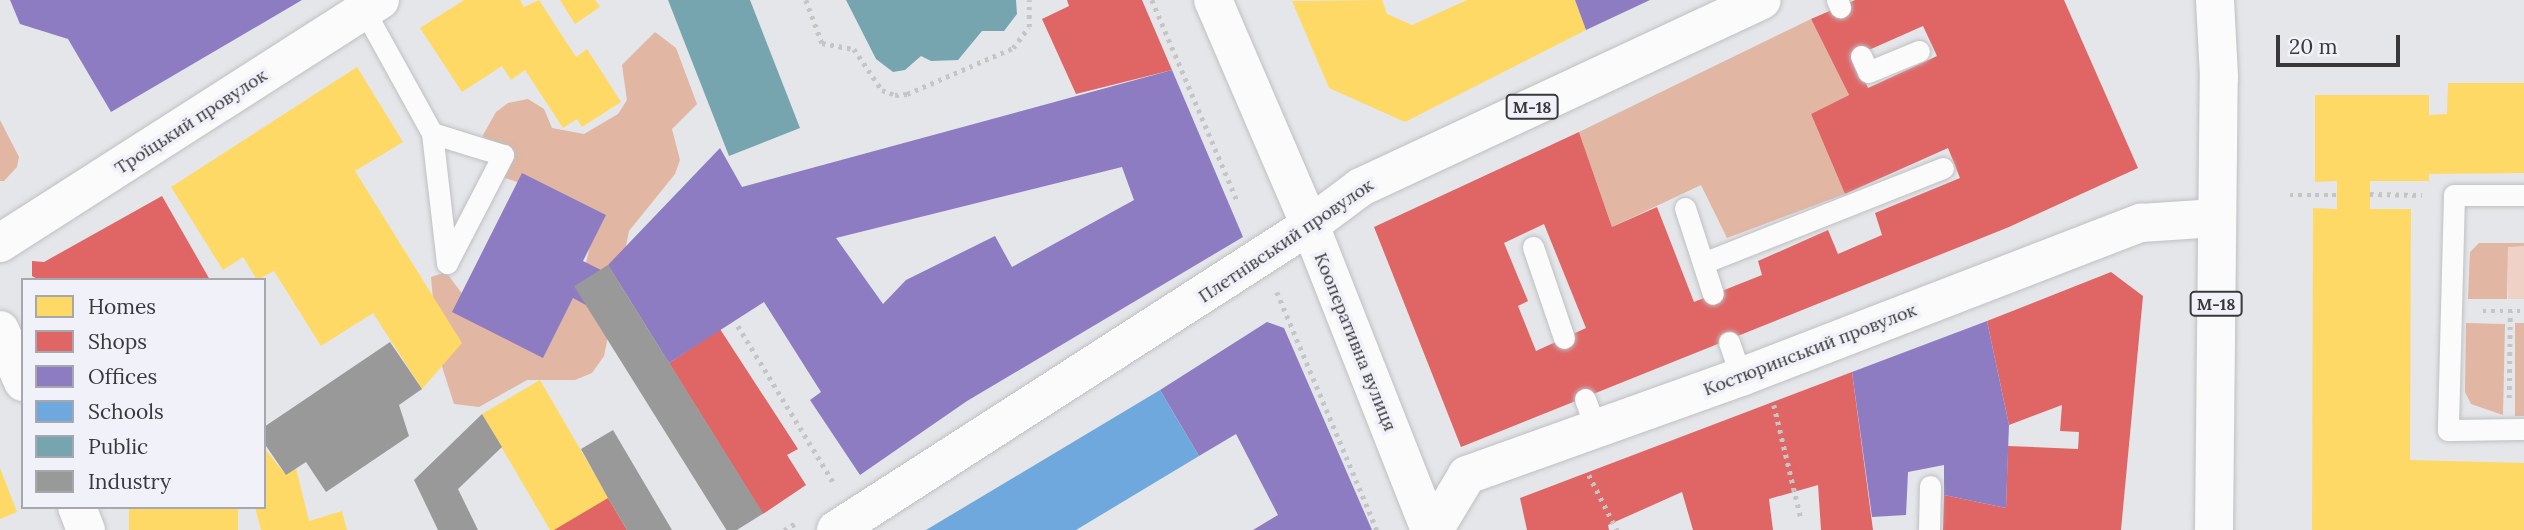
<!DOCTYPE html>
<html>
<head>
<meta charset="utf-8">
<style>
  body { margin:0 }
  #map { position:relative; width:2524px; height:530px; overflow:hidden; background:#e5e6e9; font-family:Lora,serif }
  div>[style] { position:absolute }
  .green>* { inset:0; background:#efd1c5; transform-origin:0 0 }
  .forest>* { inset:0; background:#e1b6a3; transform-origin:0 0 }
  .homes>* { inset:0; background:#ffd966; transform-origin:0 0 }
  .shops>* { inset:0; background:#e06666 }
  .offices>* { inset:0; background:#8e7cc3 }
  .schools>* { inset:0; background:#6fa8dc }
  .public>* { inset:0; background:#76a5af }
  .industry>* { inset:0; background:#999; transform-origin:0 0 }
  .path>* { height:4.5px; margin-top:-2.25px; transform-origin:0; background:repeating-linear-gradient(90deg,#c5c5c5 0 3.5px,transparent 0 8.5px) }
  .roads { filter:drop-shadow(0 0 2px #bfc0c2) drop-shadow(0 0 2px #bfc0c2) }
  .lane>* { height:21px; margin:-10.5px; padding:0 10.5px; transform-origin:10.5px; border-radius:10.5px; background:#fbfbfc }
  .street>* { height:38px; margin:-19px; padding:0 19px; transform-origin:19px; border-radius:19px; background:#fbfbfc }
  .secondary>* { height:38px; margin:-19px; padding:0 19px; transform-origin:19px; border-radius:19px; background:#fbfbfc }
  .primary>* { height:38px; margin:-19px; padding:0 19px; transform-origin:19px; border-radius:19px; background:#fbfbfc }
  span { translate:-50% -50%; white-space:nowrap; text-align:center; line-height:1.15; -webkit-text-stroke:7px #f1f2f9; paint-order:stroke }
  .shield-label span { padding:2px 5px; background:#f1f2f9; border:2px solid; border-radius:5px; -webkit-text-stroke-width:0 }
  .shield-label { font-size:16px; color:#39393c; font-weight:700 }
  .street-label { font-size:18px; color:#39393c }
  .legend { position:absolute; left:21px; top:278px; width:245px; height:231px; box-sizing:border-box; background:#f1f2f9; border:2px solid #a7a8ad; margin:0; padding:9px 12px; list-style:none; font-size:21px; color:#39393c }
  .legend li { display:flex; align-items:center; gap:14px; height:35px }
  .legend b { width:35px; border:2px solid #a7a8ad }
  .scale { position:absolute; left:2276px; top:35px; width:124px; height:32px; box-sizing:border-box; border:4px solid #39393c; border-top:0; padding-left:9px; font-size:21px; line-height:24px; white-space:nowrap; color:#39393c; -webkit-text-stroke:5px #f1f2f9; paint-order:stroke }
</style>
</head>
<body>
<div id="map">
  <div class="green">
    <div style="left:2524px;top:246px;width:53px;height:16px;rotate:90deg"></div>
  </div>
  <div class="forest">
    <div style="clip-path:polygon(1811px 19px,1849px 95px,1811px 114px,1845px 194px,1727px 238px,1701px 185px,1612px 227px,1579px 132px)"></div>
    <div style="clip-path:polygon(655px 32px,676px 48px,697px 104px,672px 129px,680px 160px,675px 174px,629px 231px,604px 356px,592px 373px,575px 380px,527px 380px,479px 407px,454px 404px,438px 354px,431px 277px,446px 272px,469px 303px,549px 330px,580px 289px,595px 224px,533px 187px,505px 178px,487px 161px,483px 135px,496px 112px,508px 103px,528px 99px,544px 109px,552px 128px,584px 134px,618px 114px,627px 100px,622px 65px)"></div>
    <div style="clip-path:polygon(0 120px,19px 157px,17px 167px,4px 181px,0 181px)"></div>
    <div style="clip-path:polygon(2479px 243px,2524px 243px,2524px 246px,2508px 247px,2507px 299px,2468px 299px,2470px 252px)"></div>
    <div style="clip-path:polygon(2466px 323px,2505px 324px,2503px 415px,2471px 404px,2465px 392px)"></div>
    <div style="left:2515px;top:323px;width:9px;height:93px"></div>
  </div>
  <div class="homes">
    <div style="clip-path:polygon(464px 0,520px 0,524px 7px,539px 0,576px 57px,587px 49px,621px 102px,582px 127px,577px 119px,563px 128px,525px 70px,511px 80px,502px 66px,462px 92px,420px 28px)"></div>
    <div style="clip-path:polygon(560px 0,595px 0,600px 7px,575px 24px)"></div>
    <div style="clip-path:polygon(1382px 0,1387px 14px,1412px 25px,1467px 0,1575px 0,1586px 30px,1405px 122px,1329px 88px,1292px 1px)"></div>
    <div style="clip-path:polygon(357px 67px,403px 142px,355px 171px,462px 343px,422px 389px,373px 313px,321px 346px,274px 271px,257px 280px,243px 257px,223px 270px,171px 187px)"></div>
    <div style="clip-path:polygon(2448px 83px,2524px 83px,2524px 173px,2429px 174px,2429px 181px,2370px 181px,2370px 209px,2411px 209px,2410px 460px,2524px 463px,2524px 530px,2312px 530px,2313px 208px,2337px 209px,2337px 181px,2315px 182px,2315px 95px,2429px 95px,2429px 115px,2447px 114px)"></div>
    <div style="clip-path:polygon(540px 380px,615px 509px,580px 530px,550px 530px,482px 414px)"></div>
    <div style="clip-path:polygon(264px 448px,286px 475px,296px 468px,309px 521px,342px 511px,347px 530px,261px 530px,255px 507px,264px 507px)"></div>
    <div style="clip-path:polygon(0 468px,17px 512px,0 519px)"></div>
    <div style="left:129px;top:507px;width:109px;height:24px"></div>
  </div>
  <div class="shops">
    <div style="clip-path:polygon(1067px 0,1142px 0,1172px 70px,1076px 94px,1042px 19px,1069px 6px)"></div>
    <div style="clip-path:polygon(evenodd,1855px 0,2064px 0,2138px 168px,2009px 227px,1461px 447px,1374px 227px,1579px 132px,1612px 227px,1657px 207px,1694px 302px,1762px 275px,1758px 261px,1828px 230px,1838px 254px,1882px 235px,1875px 213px,1960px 178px,1948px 148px,1845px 194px,1811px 114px,1849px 95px,1811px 19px,1855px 0,1923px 26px,1937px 56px,1868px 88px,1858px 64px,1862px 53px,1923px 26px,1855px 0,1544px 224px,1586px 328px,1536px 351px,1518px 306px,1528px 301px,1504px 243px,1544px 224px)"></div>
    <div style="clip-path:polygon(162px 196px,210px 280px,39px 280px,32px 276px,32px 261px,44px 262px)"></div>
    <div style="clip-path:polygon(2111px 272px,2143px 296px,2121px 530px,1943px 530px,1944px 495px,2006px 508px,2008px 446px,2078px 449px,2079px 432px,2060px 431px,2062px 405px,2009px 425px,1987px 321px)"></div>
    <div style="clip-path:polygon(720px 329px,798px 449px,787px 455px,806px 485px,763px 514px,669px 363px)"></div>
    <div style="clip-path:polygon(1852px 372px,1873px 530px,1821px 530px,1818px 485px,1769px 499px,1773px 530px,1693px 530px,1682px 492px,1608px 525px,1609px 530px,1527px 530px,1520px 498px)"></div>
    <div style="clip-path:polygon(608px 498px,627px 530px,554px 530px)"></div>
  </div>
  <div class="offices">
    <div style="clip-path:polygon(10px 0,302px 0,111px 112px,68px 39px,20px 24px)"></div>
    <div style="clip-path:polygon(1575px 0,1650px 0,1586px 30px)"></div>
    <div style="clip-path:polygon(evenodd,1172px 70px,1243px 237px,967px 401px,860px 475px,810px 400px,821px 392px,764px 302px,669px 363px,608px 265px,720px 148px,742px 187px,1172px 70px,1122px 167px,1134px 200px,1012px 267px,995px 236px,906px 280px,883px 304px,836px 238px,1122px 167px)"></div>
    <div style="clip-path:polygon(522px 173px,606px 215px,583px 261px,603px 271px,586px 305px,573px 298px,543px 358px,452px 312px)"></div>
    <div style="clip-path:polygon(1987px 321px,2009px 425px,2006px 508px,1944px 495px,1944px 465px,1908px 472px,1906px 515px,1872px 517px,1852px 372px)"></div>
    <div style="clip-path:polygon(1267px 322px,1284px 328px,1372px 530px,1253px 530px,1278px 515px,1236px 434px,1199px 456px,1160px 390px)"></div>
  </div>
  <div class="schools">
    <div style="clip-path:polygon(1160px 390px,1199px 456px,1076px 530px,926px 530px)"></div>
  </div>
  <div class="public">
    <div style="clip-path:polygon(668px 0,750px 0,800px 128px,729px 156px)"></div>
    <div style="clip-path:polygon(846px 0,1016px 0,1017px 14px,1004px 31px,982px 31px,958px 60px,931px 61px,921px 56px,905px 70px,893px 72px,876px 59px)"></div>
  </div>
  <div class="industry">
    <div style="left:608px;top:265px;width:293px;height:40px;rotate:58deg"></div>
    <div style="clip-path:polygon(390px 342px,422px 389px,399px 405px,409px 436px,326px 492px,306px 462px,286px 475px,264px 443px,264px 427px)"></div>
    <div style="clip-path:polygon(482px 414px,502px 447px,458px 489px,478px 530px,438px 530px,414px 480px)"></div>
    <div style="clip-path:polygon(613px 430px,672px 530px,627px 530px,608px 498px,581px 449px)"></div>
  </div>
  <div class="path">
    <div style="left:806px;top:0;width:46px;rotate:69.6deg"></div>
    <div style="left:822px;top:43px;width:33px;rotate:11deg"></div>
    <div style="left:854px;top:49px;width:50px;rotate:55.7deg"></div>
    <div style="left:882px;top:90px;width:14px;rotate:21deg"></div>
    <div style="left:895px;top:95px;width:12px;rotate:-5deg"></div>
    <div style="left:907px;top:94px;width:116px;rotate:-23.5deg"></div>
    <div style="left:1013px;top:48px;width:26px;rotate:-53deg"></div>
    <div style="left:1029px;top:27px;width:27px;rotate:-90deg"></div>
    <div style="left:1152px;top:0;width:220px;rotate:67deg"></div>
    <div style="left:2370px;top:194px;width:52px;rotate:1.1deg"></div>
    <div style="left:2290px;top:195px;width:47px"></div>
    <div style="left:1277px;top:292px;width:258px;rotate:67.2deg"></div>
    <div style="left:2483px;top:311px;width:41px"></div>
    <div style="left:738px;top:326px;width:186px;rotate:58.6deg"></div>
    <div style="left:2509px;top:398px;width:87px;rotate:-89.3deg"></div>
    <div style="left:1774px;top:405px;width:116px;rotate:76.6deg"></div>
    <div style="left:1589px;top:475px;width:62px;rotate:63deg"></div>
    <div style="left:784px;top:530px;width:14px;rotate:-30deg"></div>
  </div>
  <div class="roads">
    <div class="lane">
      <div style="left:1837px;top:0;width:8px;rotate:67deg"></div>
      <div style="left:364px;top:10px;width:141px;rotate:61.1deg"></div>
      <div style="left:432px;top:133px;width:131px;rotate:83.4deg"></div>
      <div style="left:447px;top:263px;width:122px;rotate:-62.6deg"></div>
      <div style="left:503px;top:155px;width:74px;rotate:-162.8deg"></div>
      <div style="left:1861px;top:56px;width:17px;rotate:66deg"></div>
      <div style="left:1868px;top:72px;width:55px;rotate:-22.4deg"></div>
      <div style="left:2524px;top:195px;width:70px;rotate:180deg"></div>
      <div style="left:2454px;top:195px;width:235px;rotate:91.5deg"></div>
      <div style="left:2448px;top:430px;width:76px;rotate:-0.8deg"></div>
      <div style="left:1685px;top:208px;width:90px;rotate:72deg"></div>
      <div style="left:1533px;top:247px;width:96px;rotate:71.2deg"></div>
      <div style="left:1703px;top:263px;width:258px;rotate:-21.6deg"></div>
      <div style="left:1729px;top:342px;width:37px;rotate:71deg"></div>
      <div style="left:1585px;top:399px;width:32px;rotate:70deg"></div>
      <div style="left:1929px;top:530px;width:44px;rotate:-88.7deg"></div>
    </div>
    <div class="street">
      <div style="left:0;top:243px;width:451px;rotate:-32.6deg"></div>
      <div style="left:836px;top:530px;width:564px;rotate:-32.76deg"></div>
      <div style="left:1434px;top:530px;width:64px;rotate:-59deg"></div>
      <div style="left:1467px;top:475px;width:291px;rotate:-19.7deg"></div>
      <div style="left:1741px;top:377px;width:429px;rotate:-21.1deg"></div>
      <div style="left:2141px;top:223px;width:75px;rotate:-3.8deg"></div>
    </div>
    <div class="secondary">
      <div style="left:1213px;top:0;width:245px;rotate:66.7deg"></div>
      <div style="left:0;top:330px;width:57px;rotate:66.1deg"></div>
      <div style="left:77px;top:507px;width:25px;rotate:69deg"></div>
    </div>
    <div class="primary">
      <div style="left:1430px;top:530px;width:328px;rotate:-111.5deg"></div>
      <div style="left:1310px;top:225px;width:64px;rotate:-36.7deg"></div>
      <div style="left:1361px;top:187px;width:442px;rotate:-25deg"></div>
      <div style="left:2214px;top:530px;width:453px;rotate:-89.4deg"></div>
      <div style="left:2219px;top:77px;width:77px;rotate:-93deg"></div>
    </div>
  </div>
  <div class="shield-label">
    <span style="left:1532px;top:107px">М-18</span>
    <span style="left:2216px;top:304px">М-18</span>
  </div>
  <div class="street-label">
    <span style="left:191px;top:122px;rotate:-33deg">Троїцький провулок</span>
    <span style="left:1286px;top:241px;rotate:-34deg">Плетнівський провулок</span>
    <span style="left:1355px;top:342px;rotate:68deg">Кооперативна вулиця</span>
    <span style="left:1810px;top:350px;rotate:-21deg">Костюринський провулок</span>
  </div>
  <ul class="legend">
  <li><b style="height:19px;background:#ffd966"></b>Homes</li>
  <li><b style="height:19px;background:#e06666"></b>Shops</li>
  <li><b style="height:19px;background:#8e7cc3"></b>Offices</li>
  <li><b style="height:19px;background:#6fa8dc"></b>Schools</li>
  <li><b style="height:19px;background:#76a5af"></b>Public</li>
  <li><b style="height:19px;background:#999"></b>Industry</li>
  </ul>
  <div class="scale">20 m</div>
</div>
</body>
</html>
